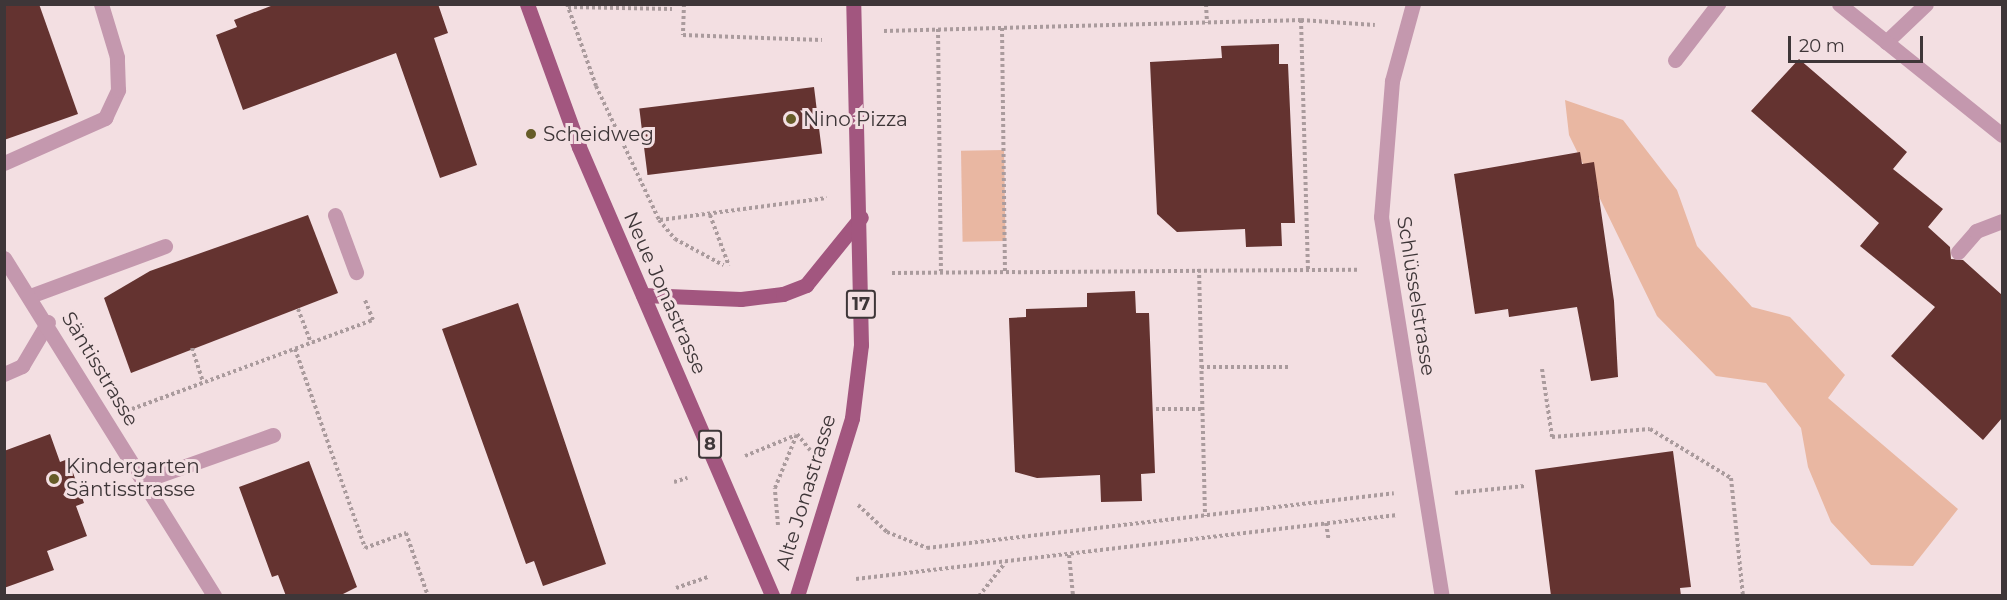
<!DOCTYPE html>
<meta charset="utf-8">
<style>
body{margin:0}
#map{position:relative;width:2007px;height:600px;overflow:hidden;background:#f3dfe2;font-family:Montserrat,sans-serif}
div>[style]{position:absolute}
.green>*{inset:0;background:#e9b7a2;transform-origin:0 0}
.building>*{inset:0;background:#643330;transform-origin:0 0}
.path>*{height:4px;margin-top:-2px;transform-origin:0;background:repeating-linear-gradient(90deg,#aa9b9d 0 3px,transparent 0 6px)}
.lane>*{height:15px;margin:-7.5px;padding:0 7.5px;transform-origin:7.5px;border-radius:7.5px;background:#c498ae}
.street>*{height:15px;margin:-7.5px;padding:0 7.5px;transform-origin:7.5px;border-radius:7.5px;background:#c498ae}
.primary>*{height:15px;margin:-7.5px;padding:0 7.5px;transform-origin:7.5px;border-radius:7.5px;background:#a2567f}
.dots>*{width:16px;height:16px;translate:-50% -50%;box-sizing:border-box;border:3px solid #f3dfe2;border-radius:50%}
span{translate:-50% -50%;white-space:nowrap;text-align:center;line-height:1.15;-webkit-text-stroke:6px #f3dfe2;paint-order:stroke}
.shield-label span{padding:2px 4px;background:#f3dfe2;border:2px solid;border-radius:4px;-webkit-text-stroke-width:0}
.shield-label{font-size:18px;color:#3e3638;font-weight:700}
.poi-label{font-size:20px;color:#3e3638}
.left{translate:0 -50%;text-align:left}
.street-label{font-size:20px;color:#3e3638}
.frame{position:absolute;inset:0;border:6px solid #3e3638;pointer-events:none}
.scale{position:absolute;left:1788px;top:36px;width:135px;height:27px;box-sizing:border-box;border:3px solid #3e3638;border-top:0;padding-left:8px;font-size:18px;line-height:21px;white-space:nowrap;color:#3e3638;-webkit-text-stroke:4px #f3dfe2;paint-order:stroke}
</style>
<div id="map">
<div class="green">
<i style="clip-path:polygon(1565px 100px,1623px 120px,1677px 190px,1697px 246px,1752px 307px,1790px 317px,1845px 375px,1828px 398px,1958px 509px,1913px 566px,1871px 565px,1831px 522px,1808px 467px,1801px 428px,1766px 383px,1716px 376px,1657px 316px,1569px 135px)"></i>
<i style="left:1004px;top:150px;width:91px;height:43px;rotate:89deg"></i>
</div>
<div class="building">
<i style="clip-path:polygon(4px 4px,39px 4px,78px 114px,4px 140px)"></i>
<i style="clip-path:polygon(276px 4px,438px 4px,448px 33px,434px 38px,477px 165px,440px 178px,396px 53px,243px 110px,216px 35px,237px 27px,234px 20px)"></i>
<i style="clip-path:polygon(1279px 44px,1279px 64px,1288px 64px,1295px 223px,1281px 223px,1282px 246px,1246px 247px,1245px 229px,1177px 232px,1157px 214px,1150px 62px,1222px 58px,1221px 46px)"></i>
<i style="clip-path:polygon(1799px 59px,1907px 152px,1893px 169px,1943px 209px,1928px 227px,1950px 247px,1951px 259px,1963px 260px,2002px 295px,2002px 418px,1983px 440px,1891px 356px,1935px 307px,1860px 246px,1879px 223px,1751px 111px)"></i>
<i style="left:814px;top:87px;width:67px;height:176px;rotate:83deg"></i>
<i style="clip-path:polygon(1580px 152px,1582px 164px,1594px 162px,1614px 301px,1618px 377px,1591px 381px,1577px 307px,1509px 317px,1508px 309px,1475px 314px,1454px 174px)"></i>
<i style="clip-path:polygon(308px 215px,338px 293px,131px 373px,104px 298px,150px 271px)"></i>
<i style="clip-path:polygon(1135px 291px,1136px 313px,1149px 313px,1155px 473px,1141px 474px,1142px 501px,1101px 502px,1100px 475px,1037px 478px,1015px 472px,1009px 318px,1026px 317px,1026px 309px,1087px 307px,1087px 293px)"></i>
<i style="clip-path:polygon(518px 303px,606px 564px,543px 586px,534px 561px,526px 564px,442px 329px)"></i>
<i style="clip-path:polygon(50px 434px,60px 462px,68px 459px,84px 503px,76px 506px,87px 536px,47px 551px,54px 570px,4px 588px,4px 451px)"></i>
<i style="clip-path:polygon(1673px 451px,1691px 587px,1680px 588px,1681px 596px,1551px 596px,1535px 470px)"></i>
<i style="clip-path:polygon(309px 461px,357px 587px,339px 596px,286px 596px,278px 575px,272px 577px,239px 487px)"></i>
</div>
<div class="path">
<i style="left:567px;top:4px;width:87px;rotate:70.5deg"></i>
<i style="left:596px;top:86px;width:148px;rotate:64.8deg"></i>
<i style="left:659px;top:220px;width:25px;rotate:50deg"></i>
<i style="left:675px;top:239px;width:55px;rotate:28.4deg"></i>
<i style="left:684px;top:4px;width:31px;rotate:92deg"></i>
<i style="left:683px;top:35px;width:139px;rotate:2.1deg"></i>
<i style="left:1206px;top:4px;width:19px;rotate:87deg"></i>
<i style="left:568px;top:7px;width:104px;rotate:1.1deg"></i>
<i style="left:1301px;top:20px;width:252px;rotate:88.4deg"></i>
<i style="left:1002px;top:28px;width:243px;rotate:89.3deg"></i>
<i style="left:938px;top:29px;width:242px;rotate:89.3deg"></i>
<i style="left:884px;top:31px;width:417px;rotate:-1.5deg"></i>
<i style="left:1301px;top:20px;width:74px;rotate:3.9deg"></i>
<i style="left:710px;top:215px;width:54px;rotate:69.6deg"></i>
<i style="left:660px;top:220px;width:168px;rotate:-7.5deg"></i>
<i style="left:1199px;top:269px;width:247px;rotate:88.6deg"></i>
<i style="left:892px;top:273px;width:467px;rotate:-0.4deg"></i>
<i style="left:298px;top:309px;width:36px;rotate:69deg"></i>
<i style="left:192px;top:348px;width:35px;rotate:72deg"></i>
<i style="left:295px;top:349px;width:211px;rotate:70.6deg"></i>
<i style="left:365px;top:548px;width:44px;rotate:-20.1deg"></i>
<i style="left:406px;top:533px;width:67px;rotate:70.8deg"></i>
<i style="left:1201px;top:367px;width:88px"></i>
<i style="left:1542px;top:369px;width:69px;rotate:81.6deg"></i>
<i style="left:1552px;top:437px;width:98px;rotate:-4.7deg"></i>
<i style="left:1650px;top:429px;width:95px;rotate:31.2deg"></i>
<i style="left:1731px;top:478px;width:119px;rotate:84.2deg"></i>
<i style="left:132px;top:409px;width:257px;rotate:-20.3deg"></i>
<i style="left:373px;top:320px;width:22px;rotate:-112deg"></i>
<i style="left:1156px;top:409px;width:47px"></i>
<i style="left:797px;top:434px;width:21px;rotate:51deg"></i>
<i style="left:745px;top:456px;width:55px;rotate:-22.4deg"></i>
<i style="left:674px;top:482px;width:14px;rotate:-17deg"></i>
<i style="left:1455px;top:493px;width:70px;rotate:-5.7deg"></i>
<i style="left:858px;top:505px;width:40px;rotate:43deg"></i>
<i style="left:887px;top:532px;width:43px;rotate:21.8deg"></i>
<i style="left:927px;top:548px;width:470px;rotate:-6.7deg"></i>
<i style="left:1326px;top:523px;width:18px;rotate:81deg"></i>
<i style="left:778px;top:525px;width:37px;rotate:-95deg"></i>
<i style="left:775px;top:488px;width:58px;rotate:-67.8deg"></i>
<i style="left:1069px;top:555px;width:41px;rotate:84.4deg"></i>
<i style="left:856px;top:579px;width:545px;rotate:-6.75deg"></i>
<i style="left:676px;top:588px;width:34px;rotate:-19deg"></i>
<i style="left:979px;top:596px;width:42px;rotate:-51.8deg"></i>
</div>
<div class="lane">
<i style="left:1886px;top:42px;width:55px;rotate:-43.5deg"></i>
<i style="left:1675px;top:60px;width:71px;rotate:-52.5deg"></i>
<i style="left:4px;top:163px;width:111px;rotate:-24deg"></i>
<i style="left:105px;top:118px;width:31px;rotate:-65deg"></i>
<i style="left:118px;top:90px;width:33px;rotate:-92deg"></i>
<i style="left:117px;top:57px;width:55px;rotate:-106.8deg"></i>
<i style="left:335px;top:215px;width:61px;rotate:69.8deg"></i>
<i style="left:1958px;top:252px;width:28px;rotate:-49deg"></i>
<i style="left:1976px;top:231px;width:28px;rotate:-21deg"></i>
<i style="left:30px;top:296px;width:144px;rotate:-20.3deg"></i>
<i style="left:4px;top:374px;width:20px;rotate:-24deg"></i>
<i style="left:22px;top:366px;width:51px;rotate:-59.4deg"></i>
<i style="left:143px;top:481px;width:138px;rotate:-19.5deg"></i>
</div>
<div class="street">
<i style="left:1413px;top:4px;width:80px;rotate:105.3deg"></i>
<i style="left:1392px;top:81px;width:136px;rotate:94.6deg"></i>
<i style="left:1381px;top:217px;width:384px;rotate:80.9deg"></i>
<i style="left:1839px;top:4px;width:209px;rotate:38.8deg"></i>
<i style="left:4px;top:258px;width:398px;rotate:58.1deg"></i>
</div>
<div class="primary">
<i style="left:527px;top:4px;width:152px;rotate:70deg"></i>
<i style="left:579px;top:147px;width:489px;rotate:66.7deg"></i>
<i style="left:643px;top:295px;width:98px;rotate:2.3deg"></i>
<i style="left:741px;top:299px;width:42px;rotate:-6.8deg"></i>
<i style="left:783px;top:294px;width:25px;rotate:-21deg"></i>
<i style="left:806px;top:285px;width:87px;rotate:-51deg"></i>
<i style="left:797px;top:596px;width:186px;rotate:-72.8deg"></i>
<i style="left:852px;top:418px;width:74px;rotate:-83deg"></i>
<i style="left:861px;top:345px;width:341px;rotate:-91.3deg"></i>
</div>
<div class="dots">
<i style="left:791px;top:119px;background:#665c28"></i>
<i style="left:531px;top:134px;background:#665c28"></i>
<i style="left:54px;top:479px;background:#665c28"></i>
</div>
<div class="shield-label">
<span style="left:861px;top:304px">17</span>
<span style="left:710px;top:444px">8</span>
</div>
<div class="poi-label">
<span class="left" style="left:803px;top:119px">Nino Pizza</span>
<span class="left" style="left:543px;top:134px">Scheidweg</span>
<span class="left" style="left:66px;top:478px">Kindergarten<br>Säntisstrasse</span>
</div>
<div class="street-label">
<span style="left:665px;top:293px;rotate:66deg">Neue Jonastrasse</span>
<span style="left:1416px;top:296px;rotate:81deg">Schlüsselstrasse</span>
<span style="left:100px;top:369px;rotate:59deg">Säntisstrasse</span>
<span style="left:806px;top:492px;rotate:-73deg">Alte Jonastrasse</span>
</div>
<div class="frame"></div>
<div class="scale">20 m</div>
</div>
